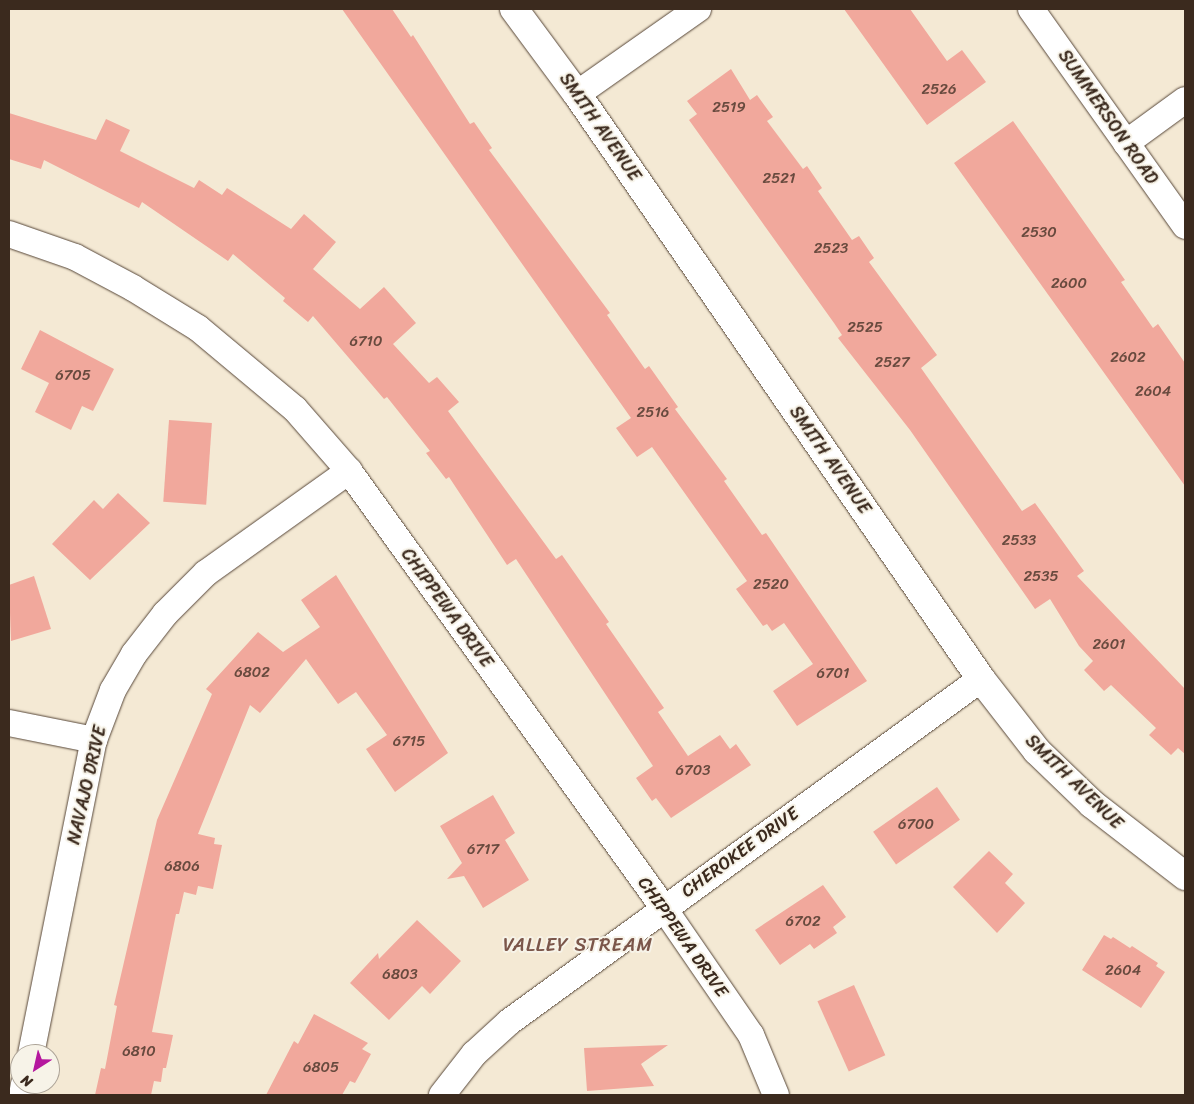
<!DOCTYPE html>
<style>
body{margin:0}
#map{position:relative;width:1194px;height:1104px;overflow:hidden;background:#f4e9d4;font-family:Sriracha,sans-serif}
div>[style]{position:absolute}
.building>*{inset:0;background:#f1a89c;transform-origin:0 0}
.roads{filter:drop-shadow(0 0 1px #574739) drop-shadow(0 0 1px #574739)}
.street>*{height:26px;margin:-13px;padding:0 13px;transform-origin:13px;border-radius:13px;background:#fff}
.secondary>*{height:28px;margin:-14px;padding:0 14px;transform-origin:14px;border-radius:14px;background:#fff}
span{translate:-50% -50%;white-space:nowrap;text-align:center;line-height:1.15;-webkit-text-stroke:4px #f7f3e8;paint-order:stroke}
.number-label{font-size:15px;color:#684a3e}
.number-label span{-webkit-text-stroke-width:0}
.street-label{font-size:18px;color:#3b2a1e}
.neighbourhood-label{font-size:19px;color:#7b564a;letter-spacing:1px}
.frame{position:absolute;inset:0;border:10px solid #3b2a1e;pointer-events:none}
.north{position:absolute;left:10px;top:1044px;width:50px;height:50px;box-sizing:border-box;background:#f7f3e8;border:1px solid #aca397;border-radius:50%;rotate:215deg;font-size:14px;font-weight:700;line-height:20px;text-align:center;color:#3b2a1e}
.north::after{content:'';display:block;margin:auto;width:18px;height:22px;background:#b5179e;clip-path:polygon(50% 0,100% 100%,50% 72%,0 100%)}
</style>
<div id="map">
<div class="building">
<i style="clip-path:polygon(342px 9px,392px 9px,411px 37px,413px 35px,470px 124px,474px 122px,492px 148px,489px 150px,610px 313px,607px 315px,645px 369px,649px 366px,678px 407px,675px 409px,727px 479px,724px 481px,762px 535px,766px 533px,867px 681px,797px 726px,773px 691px,813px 664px,784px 623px,772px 631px,767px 624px,763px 626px,736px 589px,747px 581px,652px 447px,637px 457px,616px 428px,631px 418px)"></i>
<i style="clip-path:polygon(844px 9px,910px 9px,947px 61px,962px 50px,986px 82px,927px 125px)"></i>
<i style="clip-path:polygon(731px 69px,750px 100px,757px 95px,773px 117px,767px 121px,803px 169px,807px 166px,822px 188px,818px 191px,852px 240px,859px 236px,874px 258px,869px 262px,937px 355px,921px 368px,1022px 511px,1035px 503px,1084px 571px,1077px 576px,1185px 689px,1185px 754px,1178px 748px,1171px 755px,1149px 735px,1156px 728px,1111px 685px,1104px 691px,1084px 670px,1093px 661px,1079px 646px,1050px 599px,1035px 609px,910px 430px,838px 338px,842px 335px,834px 323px,689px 120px,697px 114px,687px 101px)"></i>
<i style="clip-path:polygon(9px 113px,96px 140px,106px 119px,130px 130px,120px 151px,194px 188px,199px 180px,222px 195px,227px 188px,291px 229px,304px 214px,336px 242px,313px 269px,360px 309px,384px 287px,416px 323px,393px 344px,429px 383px,437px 377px,459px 402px,448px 411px,556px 559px,562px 555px,609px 622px,606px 624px,664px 708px,658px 712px,688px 756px,720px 735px,730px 749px,736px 744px,751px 765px,671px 818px,656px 798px,652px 801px,636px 778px,653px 766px,516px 559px,507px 565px,449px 477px,446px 479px,426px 453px,430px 451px,387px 397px,384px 399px,313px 316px,308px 322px,283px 301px,285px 298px,233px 254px,228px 261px,142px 202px,139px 208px,44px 160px,41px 169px,9px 159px)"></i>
<i style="clip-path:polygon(1013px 121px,1125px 280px,1121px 282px,1153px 328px,1158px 324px,1185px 363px,1185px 486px,954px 163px)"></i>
<i style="clip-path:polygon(40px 330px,114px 369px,93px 411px,82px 406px,71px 430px,35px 412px,49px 383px,21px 369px)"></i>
<i style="left:169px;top:420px;width:43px;height:82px;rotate:4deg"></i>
<i style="clip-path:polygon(118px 493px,150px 523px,90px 580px,52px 544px,94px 500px,103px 509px)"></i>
<i style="clip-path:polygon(336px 575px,448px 753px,395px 792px,366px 749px,387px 735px,356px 692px,338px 704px,306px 659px,260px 713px,250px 705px,198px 834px,215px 838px,214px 844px,222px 845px,213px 889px,198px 886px,196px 895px,184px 892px,179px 914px,176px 914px,152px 1032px,173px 1035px,166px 1068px,163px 1068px,161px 1082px,154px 1081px,151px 1095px,95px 1095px,101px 1068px,105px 1069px,117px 1006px,114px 1005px,157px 820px,212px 694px,206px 689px,258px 632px,283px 652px,320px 627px,301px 600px)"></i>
<i style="clip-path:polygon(34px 576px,51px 629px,11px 641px,9px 585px)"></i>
<i style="left:937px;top:787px;width:40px;height:78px;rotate:55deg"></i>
<i style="clip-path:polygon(493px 795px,515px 833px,505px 840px,529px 880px,483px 908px,464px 876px,447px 879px,462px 863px,440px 826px)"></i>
<i style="clip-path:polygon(989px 851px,1013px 874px,1005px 883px,1025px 903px,997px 933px,953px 887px)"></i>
<i style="clip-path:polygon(823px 885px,846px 917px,833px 927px,837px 933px,814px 949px,810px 944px,780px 965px,755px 930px)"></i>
<i style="clip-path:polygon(417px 920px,461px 961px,430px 994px,422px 986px,389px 1020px,350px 983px,378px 953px,379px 959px)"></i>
<i style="clip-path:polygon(1104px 935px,1111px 939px,1113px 937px,1130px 948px,1132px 946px,1158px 963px,1156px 966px,1165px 972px,1141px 1008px,1082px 970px)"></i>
<i style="left:854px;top:985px;width:77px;height:40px;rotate:66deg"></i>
<i style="clip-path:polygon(314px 1014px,368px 1043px,362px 1049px,371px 1054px,355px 1083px,350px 1081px,342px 1095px,266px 1095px,294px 1041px,298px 1044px)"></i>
<i style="clip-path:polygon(668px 1045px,641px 1064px,654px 1086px,587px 1091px,584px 1048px)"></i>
</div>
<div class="roads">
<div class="street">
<i style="left:1031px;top:9px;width:266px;rotate:54.6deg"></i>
<i style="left:577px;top:94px;width:148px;rotate:-35.1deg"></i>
<i style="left:1126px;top:143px;width:73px;rotate:-36.1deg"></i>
<i style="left:9px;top:234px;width:70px;rotate:19.2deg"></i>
<i style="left:75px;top:257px;width:66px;rotate:28.1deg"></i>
<i style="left:133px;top:288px;width:76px;rotate:31.6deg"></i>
<i style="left:198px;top:328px;width:126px;rotate:39.9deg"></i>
<i style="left:295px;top:409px;width:82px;rotate:48.9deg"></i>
<i style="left:349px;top:471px;width:537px;rotate:54.24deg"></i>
<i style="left:663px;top:907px;width:155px;rotate:55.5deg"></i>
<i style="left:751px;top:1035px;width:65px;rotate:67.4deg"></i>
<i style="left:9px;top:723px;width:87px;rotate:11.3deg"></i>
<i style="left:31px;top:1054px;width:320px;rotate:-78.7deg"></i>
<i style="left:94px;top:740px;width:53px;rotate:-69.2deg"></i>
<i style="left:113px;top:690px;width:42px;rotate:-59.7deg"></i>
<i style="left:134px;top:654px;width:51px;rotate:-52.2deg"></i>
<i style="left:165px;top:614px;width:58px;rotate:-45deg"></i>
<i style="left:206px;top:573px;width:176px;rotate:-35.5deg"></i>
<i style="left:22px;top:1095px;width:11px;rotate:-80deg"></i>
<i style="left:442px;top:1095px;width:52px;rotate:-52deg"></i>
<i style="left:474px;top:1054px;width:47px;rotate:-42.4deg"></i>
<i style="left:509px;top:1022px;width:583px;rotate:-36.01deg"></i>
</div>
<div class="secondary">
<i style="left:514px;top:9px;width:106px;rotate:53.5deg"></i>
<i style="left:577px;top:94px;width:711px;rotate:55.37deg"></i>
<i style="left:981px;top:679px;width:91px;rotate:52.1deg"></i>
<i style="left:1037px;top:751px;width:76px;rotate:43.9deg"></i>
<i style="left:1092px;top:804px;width:118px;rotate:37.7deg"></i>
</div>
</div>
<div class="number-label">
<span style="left:939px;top:90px">2526</span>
<span style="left:729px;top:108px">2519</span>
<span style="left:779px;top:179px">2521</span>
<span style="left:1039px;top:233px">2530</span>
<span style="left:831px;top:249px">2523</span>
<span style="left:1069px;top:284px">2600</span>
<span style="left:865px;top:328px">2525</span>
<span style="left:366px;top:342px">6710</span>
<span style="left:1128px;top:358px">2602</span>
<span style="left:892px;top:363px">2527</span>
<span style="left:73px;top:376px">6705</span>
<span style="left:1153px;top:392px">2604</span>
<span style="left:653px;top:413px">2516</span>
<span style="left:1019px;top:541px">2533</span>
<span style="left:1041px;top:577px">2535</span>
<span style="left:771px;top:585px">2520</span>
<span style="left:1109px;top:645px">2601</span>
<span style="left:252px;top:673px">6802</span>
<span style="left:833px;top:674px">6701</span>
<span style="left:409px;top:742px">6715</span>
<span style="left:693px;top:771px">6703</span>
<span style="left:916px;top:825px">6700</span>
<span style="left:483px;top:850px">6717</span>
<span style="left:182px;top:867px">6806</span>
<span style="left:803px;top:922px">6702</span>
<span style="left:1123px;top:971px">2604</span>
<span style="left:400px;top:975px">6803</span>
<span style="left:139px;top:1052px">6810</span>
<span style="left:321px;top:1068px">6805</span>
</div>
<div class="street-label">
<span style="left:1108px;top:117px;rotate:55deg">SUMMERSON ROAD</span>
<span style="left:600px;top:127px;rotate:55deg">SMITH AVENUE</span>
<span style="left:830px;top:460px;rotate:55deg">SMITH AVENUE</span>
<span style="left:447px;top:608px;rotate:54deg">CHIPPEWA DRIVE</span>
<span style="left:1074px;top:782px;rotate:44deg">SMITH AVENUE</span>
<span style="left:87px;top:785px;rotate:-77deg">NAVAJO DRIVE</span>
<span style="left:740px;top:852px;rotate:-36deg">CHEROKEE DRIVE</span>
<span style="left:683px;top:937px;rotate:55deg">CHIPPEWA DRIVE</span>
</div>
<div class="neighbourhood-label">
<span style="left:578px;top:945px">VALLEY STREAM</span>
</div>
<div class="frame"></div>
<div class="north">N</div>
</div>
